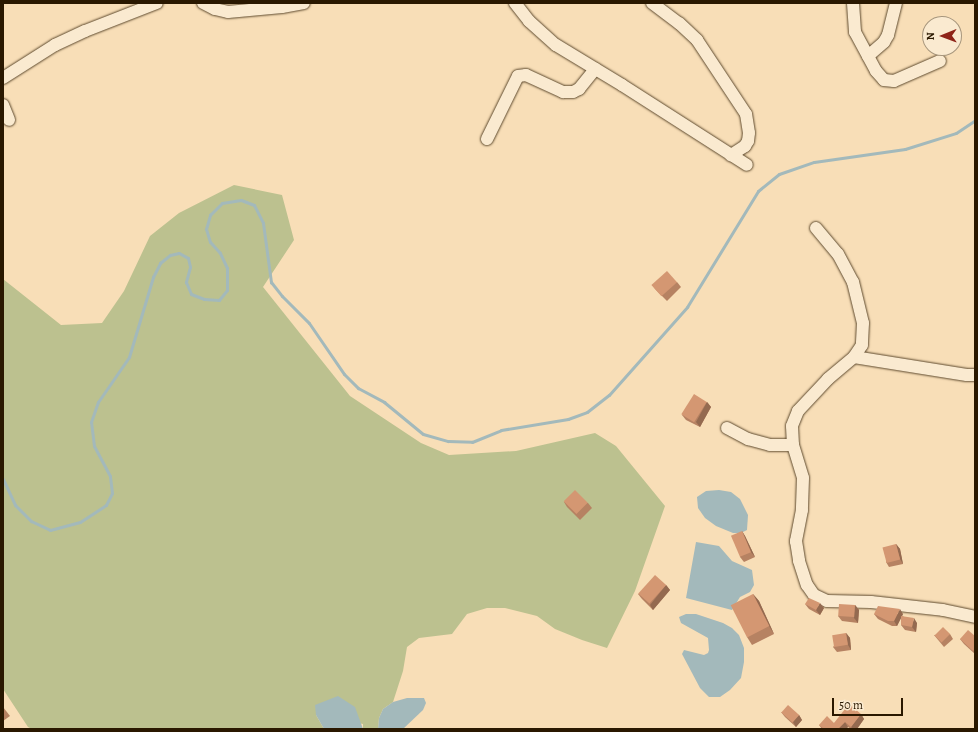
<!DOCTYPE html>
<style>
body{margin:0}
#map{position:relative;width:978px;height:732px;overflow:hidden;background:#f8deb7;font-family:Alegreya,serif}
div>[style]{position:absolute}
.green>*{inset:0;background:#bcc18f}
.water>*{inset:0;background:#a3b9bb}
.stream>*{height:3px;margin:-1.5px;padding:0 1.5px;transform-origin:1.5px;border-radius:1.5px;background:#a3b9bb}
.roads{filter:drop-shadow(0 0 1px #5e4a2e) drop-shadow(0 0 1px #5e4a2e)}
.minor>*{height:12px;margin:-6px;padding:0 6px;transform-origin:6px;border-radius:6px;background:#faead0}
.wall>*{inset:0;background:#b68262}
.shaded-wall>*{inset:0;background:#946a50}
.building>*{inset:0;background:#d49772;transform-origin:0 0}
span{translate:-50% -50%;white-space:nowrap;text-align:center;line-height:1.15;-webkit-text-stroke:3.5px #faead0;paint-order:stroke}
.frame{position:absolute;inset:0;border:4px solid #2a1800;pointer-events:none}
.north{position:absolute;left:922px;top:16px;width:40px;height:40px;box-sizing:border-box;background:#faead0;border:1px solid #a7967d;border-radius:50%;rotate:269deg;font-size:11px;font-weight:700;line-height:16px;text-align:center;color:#2a1800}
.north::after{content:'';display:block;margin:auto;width:14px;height:18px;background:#8f2418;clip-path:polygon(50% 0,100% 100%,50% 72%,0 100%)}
.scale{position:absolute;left:832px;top:698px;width:71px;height:18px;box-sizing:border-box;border:2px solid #2a1800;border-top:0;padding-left:5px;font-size:12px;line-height:14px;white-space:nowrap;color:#2a1800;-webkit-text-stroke:3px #faead0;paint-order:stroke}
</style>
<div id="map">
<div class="green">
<i style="clip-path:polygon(234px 185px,282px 195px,294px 240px,263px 287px,350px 396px,421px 443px,449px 455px,516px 451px,595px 433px,616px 446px,665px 506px,635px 591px,607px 648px,582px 640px,555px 629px,537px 616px,505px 608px,487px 608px,467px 614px,452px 634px,419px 638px,407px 647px,403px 671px,393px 702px,383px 709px,379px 718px,378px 729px,363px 729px,363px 724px,316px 715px,324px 729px,32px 729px,28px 727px,3px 689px,3px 279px,61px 325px,102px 323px,124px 291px,150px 236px,179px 213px)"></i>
</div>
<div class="water">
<i style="clip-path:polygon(719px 490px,731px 492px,740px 499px,748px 515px,747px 530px,741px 533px,733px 533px,716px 526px,705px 518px,698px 508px,697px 497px,706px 491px)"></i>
<i style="clip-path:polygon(696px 542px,719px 546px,732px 561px,752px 570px,754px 585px,750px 592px,740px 597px,732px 610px,686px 598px)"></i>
<i style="clip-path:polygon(686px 614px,696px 614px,723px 623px,732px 628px,739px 635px,744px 648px,744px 662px,741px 678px,730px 690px,720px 697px,709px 697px,700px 688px,682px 654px,684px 650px,704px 655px,708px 653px,709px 650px,708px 638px,681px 623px,679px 617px)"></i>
<i style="clip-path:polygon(338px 696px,355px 707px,363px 729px,324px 729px,316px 715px,315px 705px)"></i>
<i style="clip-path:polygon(407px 698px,424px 698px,426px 703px,423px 710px,403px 729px,378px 729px,379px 718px,383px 709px,393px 702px)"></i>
</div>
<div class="stream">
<i style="left:3px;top:479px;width:29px;rotate:65deg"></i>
<i style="left:15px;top:505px;width:23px;rotate:45deg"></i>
<i style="left:31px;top:521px;width:21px;rotate:25deg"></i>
<i style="left:50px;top:530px;width:31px;rotate:-15deg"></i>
<i style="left:80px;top:522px;width:31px;rotate:-33deg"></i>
<i style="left:106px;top:505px;width:13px;rotate:-63deg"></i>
<i style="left:112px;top:493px;width:17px;rotate:-97deg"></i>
<i style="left:110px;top:476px;width:34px;rotate:-118deg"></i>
<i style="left:94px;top:446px;width:24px;rotate:-97deg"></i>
<i style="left:91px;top:422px;width:21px;rotate:-71deg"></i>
<i style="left:98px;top:402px;width:55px;rotate:-55.4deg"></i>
<i style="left:129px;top:357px;width:84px;rotate:-73.3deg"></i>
<i style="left:153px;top:277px;width:16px;rotate:-63deg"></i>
<i style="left:160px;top:263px;width:13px;rotate:-39deg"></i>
<i style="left:170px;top:255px;width:9px;rotate:-13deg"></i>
<i style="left:179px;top:253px;width:10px;rotate:29deg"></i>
<i style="left:188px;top:258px;width:9px;rotate:77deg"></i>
<i style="left:190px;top:267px;width:16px;rotate:105deg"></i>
<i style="left:186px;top:282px;width:13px;rotate:67deg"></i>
<i style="left:191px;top:294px;width:14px;rotate:21deg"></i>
<i style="left:204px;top:299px;width:15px;rotate:4deg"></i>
<i style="left:219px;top:300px;width:13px;rotate:-51deg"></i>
<i style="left:227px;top:290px;width:22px;rotate:-90deg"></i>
<i style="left:227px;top:268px;width:17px;rotate:-115deg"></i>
<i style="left:220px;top:253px;width:15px;rotate:-132deg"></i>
<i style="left:210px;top:242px;width:14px;rotate:-107deg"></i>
<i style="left:206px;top:229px;width:15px;rotate:-74deg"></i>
<i style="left:210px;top:215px;width:17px;rotate:-45deg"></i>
<i style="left:222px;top:203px;width:19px;rotate:-9deg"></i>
<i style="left:241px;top:200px;width:14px;rotate:21deg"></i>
<i style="left:254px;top:205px;width:20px;rotate:63deg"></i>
<i style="left:263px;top:223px;width:60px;rotate:82.3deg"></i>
<i style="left:271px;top:282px;width:18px;rotate:52deg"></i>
<i style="left:282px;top:296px;width:38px;rotate:45deg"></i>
<i style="left:309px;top:323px;width:62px;rotate:55.5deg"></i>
<i style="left:344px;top:374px;width:20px;rotate:45deg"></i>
<i style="left:358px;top:388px;width:30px;rotate:28deg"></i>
<i style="left:384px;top:402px;width:50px;rotate:39.4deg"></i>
<i style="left:423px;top:434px;width:26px;rotate:16deg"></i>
<i style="left:448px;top:441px;width:24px;rotate:2deg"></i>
<i style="left:472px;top:442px;width:31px;rotate:-22deg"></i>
<i style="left:501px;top:430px;width:68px;rotate:-9.3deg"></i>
<i style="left:568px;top:419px;width:20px;rotate:-20deg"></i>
<i style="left:587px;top:412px;width:28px;rotate:-38deg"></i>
<i style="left:609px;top:395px;width:118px;rotate:-48.4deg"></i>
<i style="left:687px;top:307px;width:136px;rotate:-58.5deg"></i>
<i style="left:758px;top:191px;width:27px;rotate:-39deg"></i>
<i style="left:779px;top:174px;width:37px;rotate:-19deg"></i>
<i style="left:814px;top:162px;width:92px;rotate:-8.1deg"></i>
<i style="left:905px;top:149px;width:53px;rotate:-17.4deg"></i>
<i style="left:956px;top:133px;width:23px;rotate:-34deg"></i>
</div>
<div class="roads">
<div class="minor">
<i style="left:203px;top:3px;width:13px;rotate:27deg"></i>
<i style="left:215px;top:9px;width:13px;rotate:13deg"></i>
<i style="left:228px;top:12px;width:54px;rotate:-5.3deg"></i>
<i style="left:282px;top:7px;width:22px;rotate:-10deg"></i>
<i style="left:515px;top:3px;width:23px;rotate:52deg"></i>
<i style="left:529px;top:21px;width:36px;rotate:42deg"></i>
<i style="left:556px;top:45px;width:77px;rotate:31.2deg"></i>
<i style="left:622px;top:85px;width:148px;rotate:32.6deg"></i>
<i style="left:652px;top:3px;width:34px;rotate:37deg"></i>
<i style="left:679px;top:23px;width:25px;rotate:43deg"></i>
<i style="left:697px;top:40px;width:89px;rotate:56.5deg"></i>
<i style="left:746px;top:114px;width:19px;rotate:81deg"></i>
<i style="left:749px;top:133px;width:8px;rotate:97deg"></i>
<i style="left:748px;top:141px;width:6px;rotate:121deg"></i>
<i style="left:745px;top:146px;width:17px;rotate:147deg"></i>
<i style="left:853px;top:3px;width:29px;rotate:86deg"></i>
<i style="left:855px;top:32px;width:44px;rotate:61.7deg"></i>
<i style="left:876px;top:71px;width:12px;rotate:48deg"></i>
<i style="left:884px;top:80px;width:10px;rotate:6deg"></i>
<i style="left:894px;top:81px;width:50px;rotate:-23.5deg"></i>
<i style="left:868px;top:56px;width:21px;rotate:-41deg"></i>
<i style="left:884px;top:42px;width:8px;rotate:-60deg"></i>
<i style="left:888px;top:35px;width:33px;rotate:-76deg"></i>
<i style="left:3px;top:78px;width:62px;rotate:-32.4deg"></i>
<i style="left:55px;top:45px;width:33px;rotate:-25deg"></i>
<i style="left:85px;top:31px;width:77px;rotate:-21.3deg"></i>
<i style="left:3px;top:105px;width:16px;rotate:68deg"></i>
<i style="left:487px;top:139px;width:70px;rotate:-63.8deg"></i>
<i style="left:518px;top:76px;width:8px;rotate:-7deg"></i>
<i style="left:526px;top:75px;width:41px;rotate:24.7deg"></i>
<i style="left:563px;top:92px;width:10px"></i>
<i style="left:573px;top:92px;width:7px;rotate:-27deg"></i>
<i style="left:579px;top:89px;width:26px;rotate:-51deg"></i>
<i style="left:816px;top:228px;width:34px;rotate:50deg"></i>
<i style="left:838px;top:254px;width:32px;rotate:62deg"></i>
<i style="left:853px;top:282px;width:42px;rotate:76.3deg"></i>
<i style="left:863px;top:323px;width:22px;rotate:93deg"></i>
<i style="left:862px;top:345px;width:14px;rotate:124deg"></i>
<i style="left:854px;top:357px;width:34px;rotate:140deg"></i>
<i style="left:828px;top:379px;width:44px;rotate:133.2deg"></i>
<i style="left:798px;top:411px;width:16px;rotate:112deg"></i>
<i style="left:792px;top:426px;width:19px;rotate:87deg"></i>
<i style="left:793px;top:445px;width:34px;rotate:73deg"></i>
<i style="left:803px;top:478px;width:32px;rotate:92deg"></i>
<i style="left:802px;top:510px;width:32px;rotate:101deg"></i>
<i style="left:796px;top:541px;width:20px;rotate:81deg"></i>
<i style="left:799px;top:561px;width:25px;rotate:72deg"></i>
<i style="left:807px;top:585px;width:12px;rotate:55deg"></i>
<i style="left:814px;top:595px;width:14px;rotate:25deg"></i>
<i style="left:827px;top:601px;width:44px;rotate:1.3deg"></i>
<i style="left:871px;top:602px;width:72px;rotate:6.3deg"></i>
<i style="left:943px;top:610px;width:33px;rotate:12deg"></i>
<i style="left:854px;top:357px;width:114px;rotate:9.1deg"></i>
<i style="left:967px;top:375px;width:8px"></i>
<i style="left:727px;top:428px;width:24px;rotate:28deg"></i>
<i style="left:748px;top:439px;width:23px;rotate:15deg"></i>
<i style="left:770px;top:445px;width:23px"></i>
</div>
</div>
<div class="wall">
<i style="clip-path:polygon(677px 282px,681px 287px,667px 301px,656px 290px,652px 285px)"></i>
<i style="clip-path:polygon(707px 402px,711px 407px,700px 427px,686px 420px,682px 415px)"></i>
<i style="clip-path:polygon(564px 502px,588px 503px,592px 508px,580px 520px,567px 507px)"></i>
<i style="clip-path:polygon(742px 531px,745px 536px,755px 557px,744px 562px,740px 557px)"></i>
<i style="clip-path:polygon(896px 544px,900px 549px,903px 564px,889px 567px,886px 562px)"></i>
<i style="clip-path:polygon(666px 585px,670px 590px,653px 610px,642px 599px,638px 594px)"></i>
<i style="clip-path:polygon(753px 594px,759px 601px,774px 634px,752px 645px,747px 637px)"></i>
<i style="clip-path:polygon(805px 604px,824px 608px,820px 615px,809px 609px)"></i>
<i style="clip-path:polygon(855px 605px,859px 610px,858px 623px,842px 621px,838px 616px)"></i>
<i style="clip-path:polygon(874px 614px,903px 614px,902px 616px,917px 623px,916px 632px,905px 630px,901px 625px,901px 618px,897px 626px,892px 626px,878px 619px)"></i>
<i style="clip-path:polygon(846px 633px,850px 638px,851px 650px,837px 652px,833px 647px)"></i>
<i style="clip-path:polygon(950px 634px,953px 639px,944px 647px,934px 635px)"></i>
<i style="clip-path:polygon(975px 636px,975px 654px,964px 644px,960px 639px)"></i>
<i style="clip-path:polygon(3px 707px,10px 716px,3px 721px)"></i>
<i style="clip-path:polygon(781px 712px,799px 715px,802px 720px,796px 727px,785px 717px)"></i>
<i style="clip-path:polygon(861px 714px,864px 719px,857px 729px,851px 729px,848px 727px,846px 729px,822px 729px,819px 725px,834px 723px)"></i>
</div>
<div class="shaded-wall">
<i style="clip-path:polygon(707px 402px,711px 407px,700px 427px,696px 422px)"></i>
<i style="clip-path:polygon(742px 531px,745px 536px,755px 557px,751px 552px)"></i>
<i style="clip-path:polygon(896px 544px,900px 549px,903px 564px,900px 559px)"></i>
<i style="clip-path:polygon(666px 585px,670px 590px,653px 610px,650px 605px)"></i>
<i style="clip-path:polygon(753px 594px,759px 601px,774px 634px,769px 626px)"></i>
<i style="clip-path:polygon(820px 603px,824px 608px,820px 615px,816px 610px)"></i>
<i style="clip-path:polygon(855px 605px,859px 610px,858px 623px,854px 618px)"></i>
<i style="clip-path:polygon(900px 609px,903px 614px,897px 626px,894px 621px)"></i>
<i style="clip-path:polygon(914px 618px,917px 623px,916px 632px,912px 627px)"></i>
<i style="clip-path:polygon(846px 633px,850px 638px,851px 650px,848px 645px)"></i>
<i style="clip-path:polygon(861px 714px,864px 719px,857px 729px,853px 729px,851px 727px)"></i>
<i style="clip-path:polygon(799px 715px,802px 720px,796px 727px,793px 722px)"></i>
<i style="clip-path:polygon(845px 722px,848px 727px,846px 729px,838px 729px)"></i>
</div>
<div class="building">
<i style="left:667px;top:271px;width:15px;height:21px;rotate:48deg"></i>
<i style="left:694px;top:394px;width:15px;height:24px;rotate:32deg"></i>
<i style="left:575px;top:490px;width:18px;height:16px;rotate:45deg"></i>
<i style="left:742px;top:531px;width:23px;height:12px;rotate:67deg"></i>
<i style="left:896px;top:544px;width:16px;height:14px;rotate:75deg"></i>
<i style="left:655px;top:575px;width:15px;height:25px;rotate:42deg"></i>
<i style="left:753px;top:594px;width:36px;height:25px;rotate:63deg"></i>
<i style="clip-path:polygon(809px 598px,820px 603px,816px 610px,805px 604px)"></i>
<i style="left:839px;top:604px;width:16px;height:12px;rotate:4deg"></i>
<i style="clip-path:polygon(878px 606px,900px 609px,894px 621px,888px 621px,874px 614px)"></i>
<i style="clip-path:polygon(901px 616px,914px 618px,912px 627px,901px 625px)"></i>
<i style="left:943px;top:627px;width:10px;height:12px;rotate:45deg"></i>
<i style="clip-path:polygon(968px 630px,975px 636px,975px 649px,973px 651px,960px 639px)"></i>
<i style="left:846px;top:633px;width:12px;height:14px;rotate:81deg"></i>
<i style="clip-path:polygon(849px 704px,861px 714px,851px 727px,845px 722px,838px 729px,824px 729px,819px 725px,827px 716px,834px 723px)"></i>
<i style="left:788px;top:705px;width:15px;height:10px;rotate:42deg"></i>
</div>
<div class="frame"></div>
<div class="north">N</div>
<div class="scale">50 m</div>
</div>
